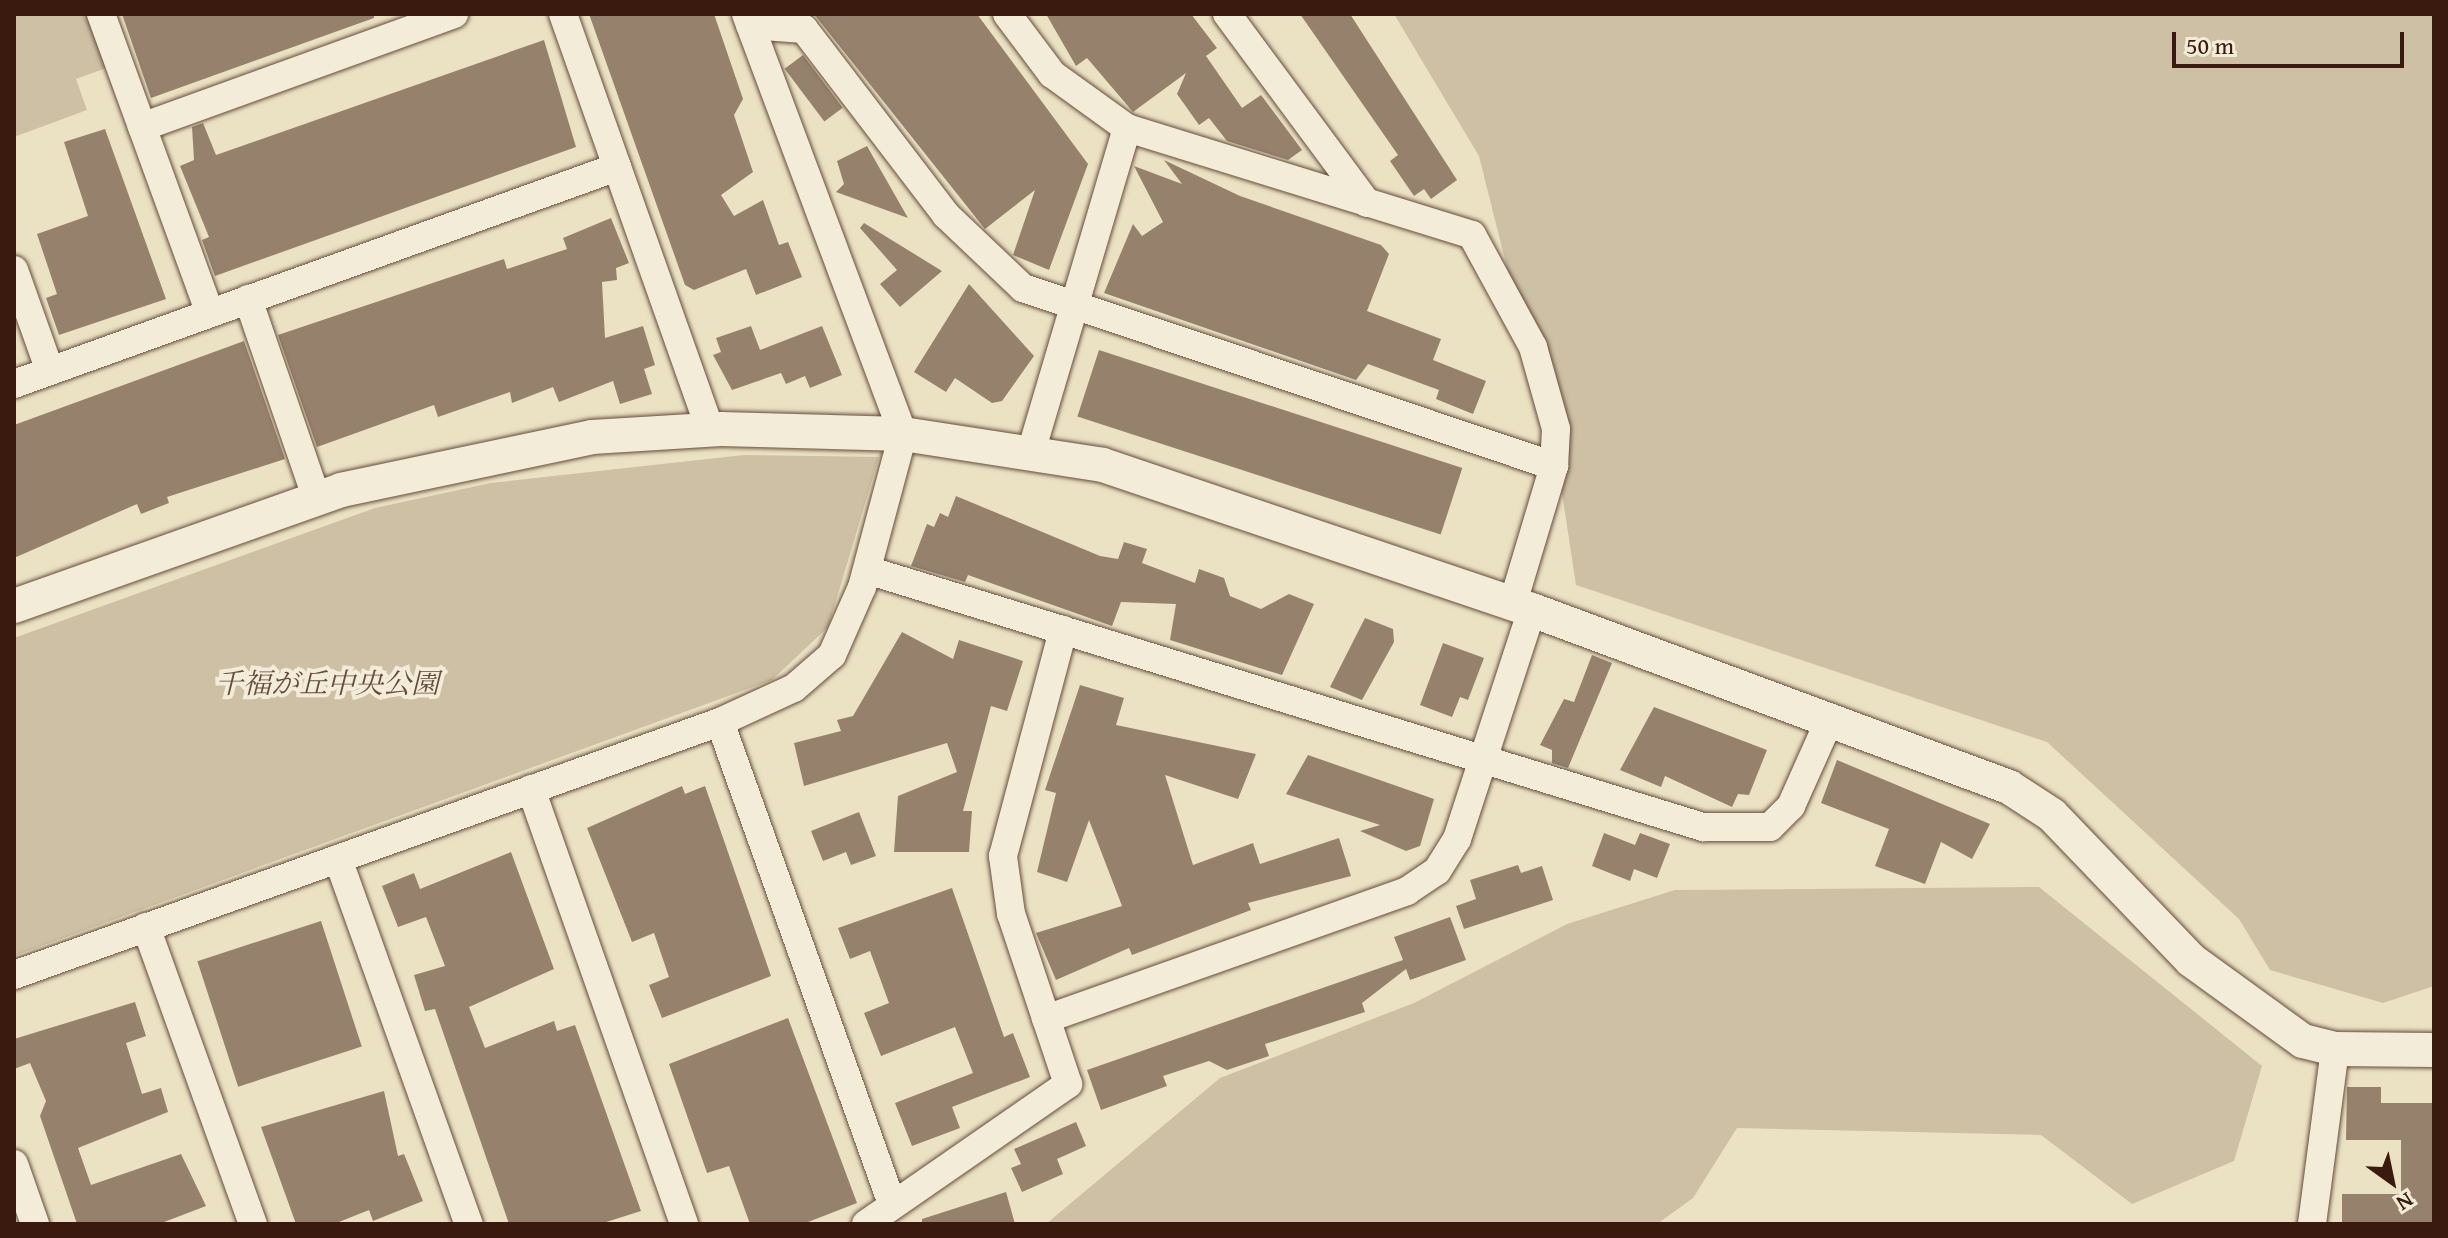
<!DOCTYPE html>
<meta charset="utf-8">
<style>
body{margin:0}
#map{position:relative;width:2448px;height:1238px;overflow:hidden;background:#ebe2c3;font-family:"Gentium Book Plus","Noto Serif JP",serif}
div>[style]{position:absolute}
.green>*{inset:0;background:#cdc0a4}
.building>*{inset:0;background:#96826c;transform-origin:0 0}
.roads{filter:drop-shadow(0 0 2px #664c3b) drop-shadow(0 0 2px #664c3b)}
.minor>*{height:28px;margin:-14px;padding:0 14px;transform-origin:14px;border-radius:14px;background:#f2ecd8}
.tertiary>*{height:34px;margin:-17px;padding:0 17px;transform-origin:17px;border-radius:17px;background:#f2ecd8}
span{translate:-50% -50%;white-space:nowrap;text-align:center;line-height:1.15;-webkit-text-stroke:8px #f2ecd8;paint-order:stroke}
.park-label{font-size:28px;color:#664c3b;font-style:italic}
.frame{position:absolute;inset:0;border:16px solid #3a1a0e;pointer-events:none}
.north{position:absolute;left:2352px;top:1142px;width:80px;height:80px;-webkit-text-stroke:6px #f2ecd8;paint-order:stroke;rotate:147deg;font-size:22px;font-weight:700;line-height:32px;text-align:center;color:#3a1a0e}
.north::after{content:'';display:block;margin:auto;width:28px;height:36px;background:#3a1a0e;clip-path:polygon(50% 0,100% 100%,50% 72%,0 100%)}
.scale{position:absolute;left:2172px;top:32px;width:232px;height:36px;box-sizing:border-box;border:4px solid #3a1a0e;border-top:0;padding-left:10px;font-size:24px;line-height:28px;white-space:nowrap;color:#3a1a0e;-webkit-text-stroke:6px #f2ecd8;paint-order:stroke}
</style>
<div id="map">
<div class="green">
<i style="clip-path:polygon(14px 14px,90px 14px,109px 67px,76px 79px,87px 110px,14px 137px)"></i>
<i style="clip-path:polygon(1394px 14px,2434px 14px,2434px 986px,2383px 1003px,2270px 970px,2239px 919px,2047px 742px,1576px 585px,1560px 480px,1479px 156px)"></i>
<i style="clip-path:polygon(744px 455px,879px 457px,828px 627px,772px 680px,14px 956px,14px 638px,375px 508px,491px 483px)"></i>
<i style="clip-path:polygon(2039px 887px,2262px 1066px,2234px 1161px,2132px 1204px,2041px 1135px,1737px 1128px,1693px 1198px,1657px 1224px,1046px 1224px,1220px 1078px,1414px 1003px,1567px 924px,1675px 890px)"></i>
</div>
<div class="building">
<i style="clip-path:polygon(122px 14px,374px 14px,374px 18px,151px 98px)"></i>
<i style="clip-path:polygon(589px 14px,714px 14px,743px 99px,734px 115px,753px 172px,721px 195px,734px 216px,763px 200px,779px 245px,788px 242px,802px 277px,756px 295px,746px 269px,694px 290px,685px 285px)"></i>
<i style="clip-path:polygon(814px 14px,977px 14px,1088px 164px,1049px 270px,1013px 255px,1035px 190px,985px 229px)"></i>
<i style="clip-path:polygon(1046px 14px,1191px 14px,1217px 48px,1206px 56px,1242px 108px,1261px 95px,1302px 150px,1288px 160px,1227px 141px,1209px 118px,1199px 125px,1177px 94px,1186px 73px,1133px 112px,1087px 58px,1076px 66px)"></i>
<i style="clip-path:polygon(1300px 14px,1350px 14px,1457px 180px,1431px 199px,1424px 189px,1414px 196px,1390px 161px,1398px 155px)"></i>
<i style="clip-path:polygon(544px 40px,576px 147px,215px 276px,202px 240px,209px 237px,180px 166px,194px 160px,192px 127px,203px 123px,216px 155px)"></i>
<i style="left:803px;top:55px;width:66px;height:23px;rotate:53deg"></i>
<i style="clip-path:polygon(105px 129px,166px 299px,59px 335px,46px 298px,57px 294px,37px 234px,88px 216px,64px 142px)"></i>
<i style="clip-path:polygon(867px 146px,908px 218px,836px 192px,844px 184px,837px 161px)"></i>
<i style="clip-path:polygon(1164px 160px,1240px 196px,1381px 245px,1389px 254px,1367px 311px,1441px 339px,1433px 360px,1486px 381px,1473px 414px,1436px 399px,1439px 390px,1368px 364px,1356px 380px,1104px 293px,1133px 224px,1142px 236px,1163px 222px,1134px 166px,1182px 184px)"></i>
<i style="clip-path:polygon(611px 218px,629px 263px,616px 268px,617px 280px,602px 282px,605px 338px,643px 326px,655px 365px,644px 369px,652px 394px,620px 404px,613px 381px,559px 402px,553px 387px,512px 403px,510px 392px,438px 417px,434px 405px,317px 447px,278px 335px,504px 259px,507px 269px,567px 249px,563px 238px)"></i>
<i style="clip-path:polygon(864px 223px,942px 271px,900px 307px,880px 284px,897px 270px,860px 228px)"></i>
<i style="clip-path:polygon(969px 284px,1034px 356px,1002px 401px,992px 403px,955px 378px,946px 392px,914px 372px)"></i>
<i style="clip-path:polygon(751px 326px,760px 350px,822px 326px,842px 375px,810px 388px,805px 376px,786px 384px,781px 373px,732px 390px,713px 355px,721px 352px,716px 338px)"></i>
<i style="clip-path:polygon(244px 341px,285px 459px,167px 497px,169px 503px,141px 514px,137px 504px,14px 558px,14px 425px)"></i>
<i style="left:1099px;top:350px;width:382px;height:70px;rotate:18deg"></i>
<i style="clip-path:polygon(956px 496px,1100px 556px,1118px 559px,1124px 542px,1147px 549px,1142px 563px,1195px 583px,1199px 569px,1224px 578px,1230px 596px,1261px 609px,1289px 594px,1314px 604px,1282px 675px,1170px 640px,1176px 604px,1121px 602px,1112px 626px,968px 575px,965px 582px,911px 566px,927px 524px,934px 527px,940px 513px,948px 517px)"></i>
<i style="clip-path:polygon(1365px 618px,1393px 629px,1394px 642px,1362px 700px,1330px 687px)"></i>
<i style="clip-path:polygon(902px 632px,953px 659px,959px 640px,1023px 661px,1007px 711px,991px 706px,963px 811px,972px 811px,969px 852px,894px 852px,898px 796px,957px 772px,947px 743px,804px 786px,794px 743px,841px 731px,837px 720px,853px 716px)"></i>
<i style="clip-path:polygon(1443px 643px,1484px 658px,1468px 700px,1460px 697px,1452px 717px,1420px 705px)"></i>
<i style="clip-path:polygon(1592px 655px,1612px 663px,1568px 768px,1552px 763px,1552px 750px,1540px 745px,1564px 699px,1574px 702px)"></i>
<i style="clip-path:polygon(1080px 685px,1124px 698px,1116px 725px,1256px 754px,1238px 799px,1165px 775px,1193px 865px,1253px 843px,1260px 864px,1339px 838px,1351px 876px,1248px 903px,1251px 910px,1132px 955px,1129px 948px,1056px 980px,1036px 933px,1122px 906px,1089px 820px,1067px 882px,1037px 872px,1056px 793px,1045px 790px)"></i>
<i style="clip-path:polygon(1654px 707px,1767px 750px,1749px 795px,1738px 794px,1732px 807px,1665px 776px,1661px 787px,1620px 770px)"></i>
<i style="clip-path:polygon(1308px 755px,1434px 799px,1420px 846px,1406px 851px,1360px 831px,1380px 825px,1286px 794px)"></i>
<i style="clip-path:polygon(1837px 760px,1990px 824px,1972px 859px,1941px 842px,1925px 884px,1875px 866px,1889px 829px,1821px 803px)"></i>
<i style="clip-path:polygon(682px 786px,685px 794px,705px 786px,771px 976px,662px 1018px,649px 985px,669px 977px,654px 933px,632px 942px,587px 828px)"></i>
<i style="clip-path:polygon(859px 812px,876px 856px,851px 865px,846px 852px,823px 861px,811px 831px)"></i>
<i style="clip-path:polygon(1604px 833px,1635px 845px,1640px 833px,1670px 844px,1657px 878px,1634px 869px,1630px 881px,1592px 866px)"></i>
<i style="clip-path:polygon(511px 852px,554px 969px,469px 1007px,485px 1048px,554px 1021px,557px 1031px,575px 1025px,641px 1211px,600px 1224px,509px 1224px,435px 1009px,425px 1011px,414px 975px,445px 966px,426px 917px,398px 927px,382px 886px,414px 873px,420px 889px)"></i>
<i style="clip-path:polygon(1518px 865px,1521px 873px,1542px 866px,1553px 900px,1464px 929px,1456px 906px,1476px 899px,1470px 880px)"></i>
<i style="clip-path:polygon(952px 888px,1004px 1037px,1013px 1033px,1030px 1077px,952px 1107px,960px 1128px,912px 1146px,895px 1103px,973px 1073px,955px 1027px,881px 1056px,864px 1013px,889px 1003px,870px 951px,850px 959px,838px 928px)"></i>
<i style="clip-path:polygon(1450px 917px,1466px 960px,1410px 980px,1406px 969px,1362px 1003px,1365px 1012px,1265px 1044px,1269px 1056px,1227px 1070px,1209px 1061px,1163px 1076px,1167px 1086px,1101px 1110px,1087px 1070px,1403px 960px,1394px 937px)"></i>
<i style="left:321px;top:921px;width:132px;height:130px;rotate:72deg"></i>
<i style="clip-path:polygon(135px 1002px,146px 1036px,126px 1043px,142px 1094px,161px 1088px,168px 1112px,78px 1148px,91px 1185px,181px 1154px,206px 1206px,159px 1224px,77px 1224px,40px 1116px,46px 1101px,30px 1063px,14px 1069px,14px 1039px)"></i>
<i style="clip-path:polygon(788px 1018px,857px 1203px,803px 1224px,750px 1224px,729px 1166px,707px 1173px,669px 1064px)"></i>
<i style="clip-path:polygon(2347px 1087px,2381px 1087px,2381px 1103px,2434px 1103px,2434px 1224px,2342px 1224px,2342px 1194px,2401px 1194px,2401px 1140px,2346px 1140px)"></i>
<i style="clip-path:polygon(384px 1091px,398px 1156px,404px 1154px,423px 1201px,373px 1221px,369px 1210px,334px 1224px,296px 1224px,261px 1127px)"></i>
<i style="clip-path:polygon(1076px 1122px,1086px 1146px,1057px 1159px,1063px 1174px,1022px 1192px,1011px 1168px,1021px 1164px,1014px 1149px)"></i>
<i style="clip-path:polygon(1006px 1192px,1015px 1224px,922px 1224px,922px 1219px)"></i>
</div>
<div class="roads">
<div class="minor">
<i style="left:101px;top:14px;width:318px;rotate:70deg"></i>
<i style="left:563px;top:14px;width:441px;rotate:70.5deg"></i>
<i style="left:1007px;top:14px;width:75px;rotate:53.1deg"></i>
<i style="left:1052px;top:74px;width:92px;rotate:35.8deg"></i>
<i style="left:1127px;top:128px;width:361px;rotate:17.2deg"></i>
<i style="left:1472px;top:235px;width:128px;rotate:61.4deg"></i>
<i style="left:1533px;top:347px;width:85px;rotate:74.3deg"></i>
<i style="left:1556px;top:429px;width:37px;rotate:93deg"></i>
<i style="left:1554px;top:466px;width:143px;rotate:106.7deg"></i>
<i style="left:1227px;top:14px;width:235px;rotate:53.5deg"></i>
<i style="left:750px;top:25px;width:54px;rotate:4.2deg"></i>
<i style="left:804px;top:29px;width:234px;rotate:52.6deg"></i>
<i style="left:946px;top:215px;width:106px;rotate:43.5deg"></i>
<i style="left:1023px;top:288px;width:560px;rotate:18.53deg"></i>
<i style="left:142px;top:127px;width:332px;rotate:-19.9deg"></i>
<i style="left:14px;top:270px;width:107px;rotate:70.4deg"></i>
<i style="left:248px;top:299px;width:212px;rotate:71deg"></i>
<i style="left:14px;top:384px;width:641px;rotate:-19.79deg"></i>
<i style="left:1031px;top:452px;width:338px;rotate:-73.5deg"></i>
<i style="left:867px;top:570px;width:875px;rotate:17.09deg"></i>
<i style="left:1703px;top:827px;width:67px"></i>
<i style="left:1770px;top:827px;width:30px;rotate:-45deg"></i>
<i style="left:1791px;top:806px;width:95px;rotate:-65.9deg"></i>
<i style="left:720px;top:722px;width:512px;rotate:70.36deg"></i>
<i style="left:531px;top:789px;width:461px;rotate:70.6deg"></i>
<i style="left:338px;top:859px;width:388px;rotate:70.3deg"></i>
<i style="left:146px;top:927px;width:316px;rotate:70.2deg"></i>
<i style="left:14px;top:975px;width:750px;rotate:-19.72deg"></i>
<i style="left:720px;top:722px;width:81px;rotate:-24.7deg"></i>
<i style="left:794px;top:688px;width:50px;rotate:-41deg"></i>
<i style="left:832px;top:655px;width:74px;rotate:-66.2deg"></i>
<i style="left:862px;top:587px;width:158px;rotate:-75deg"></i>
<i style="left:903px;top:434px;width:448px;rotate:-110.5deg"></i>
<i style="left:1046px;top:1019px;width:383px;rotate:-19.5deg"></i>
<i style="left:1407px;top:891px;width:36px;rotate:-34deg"></i>
<i style="left:1437px;top:871px;width:38px;rotate:-58deg"></i>
<i style="left:1457px;top:839px;width:241px;rotate:-71.9deg"></i>
<i style="left:14px;top:1164px;width:64px;rotate:70.7deg"></i>
<i style="left:866px;top:1224px;width:246px;rotate:-34.7deg"></i>
<i style="left:1068px;top:1084px;width:179px;rotate:-108.5deg"></i>
<i style="left:1011px;top:914px;width:59px;rotate:-97.9deg"></i>
<i style="left:1003px;top:856px;width:234px;rotate:-75.1deg"></i>
<i style="left:2312px;top:1224px;width:177px;rotate:-82.5deg"></i>
</div>
<div class="tertiary">
<i style="left:14px;top:606px;width:347px;rotate:-19.5deg"></i>
<i style="left:341px;top:490px;width:257px;rotate:-11.9deg"></i>
<i style="left:592px;top:437px;width:129px;rotate:-3.5deg"></i>
<i style="left:721px;top:429px;width:182px;rotate:1.6deg"></i>
<i style="left:903px;top:434px;width:202px;rotate:8.8deg"></i>
<i style="left:1103px;top:465px;width:453px;rotate:18.7deg"></i>
<i style="left:1532px;top:610px;width:509px;rotate:20.36deg"></i>
<i style="left:2009px;top:787px;width:51px;rotate:33.1deg"></i>
<i style="left:2052px;top:815px;width:201px;rotate:46.2deg"></i>
<i style="left:2191px;top:960px;width:138px;rotate:35.9deg"></i>
<i style="left:2303px;top:1041px;width:33px;rotate:14deg"></i>
<i style="left:2335px;top:1049px;width:99px;rotate:0.6deg"></i>
</div>
</div>
<div class="park-label">
<span style="left:327px;top:683px">千福が丘中央公園</span>
</div>
<div class="frame"></div>
<div class="north">N</div>
<div class="scale">50 m</div>
</div>
